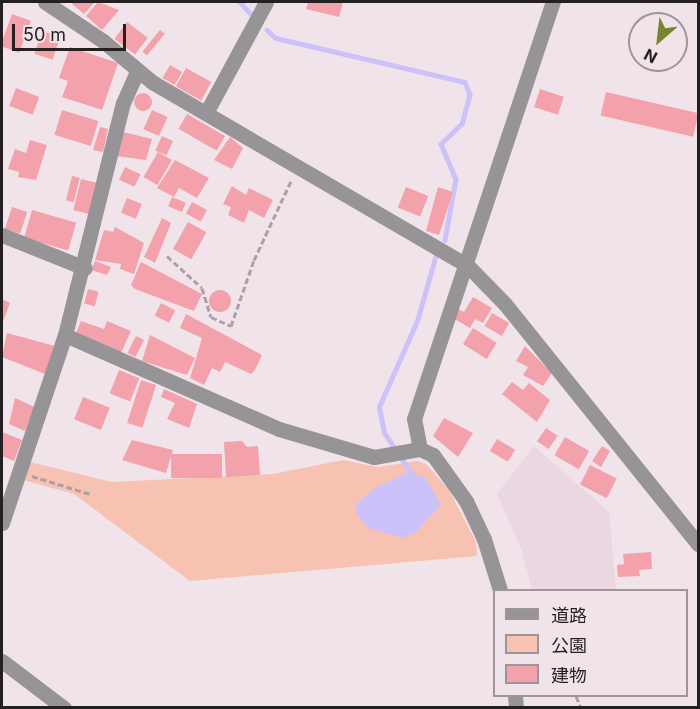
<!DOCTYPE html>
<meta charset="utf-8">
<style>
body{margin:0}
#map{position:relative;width:700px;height:709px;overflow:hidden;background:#f0e4ea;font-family:Inter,"Noto Sans JP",sans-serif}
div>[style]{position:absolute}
.built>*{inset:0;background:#ead7e1}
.green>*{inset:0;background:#f8c2b2}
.water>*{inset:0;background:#ccc1f9}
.stream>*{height:4.5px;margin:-2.25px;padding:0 2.25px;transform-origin:2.25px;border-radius:2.25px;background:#ccc1f9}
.building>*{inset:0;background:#f3a1ab;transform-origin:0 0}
.round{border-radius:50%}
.path>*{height:3px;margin-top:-1.5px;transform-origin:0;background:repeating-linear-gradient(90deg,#aaa1a5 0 6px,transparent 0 9px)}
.street>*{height:15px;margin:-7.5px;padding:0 7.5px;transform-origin:7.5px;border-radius:7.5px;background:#979498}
span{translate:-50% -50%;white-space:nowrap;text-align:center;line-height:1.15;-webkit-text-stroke:6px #f0e4ea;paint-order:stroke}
.frame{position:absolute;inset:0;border:3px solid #241f21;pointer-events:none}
.legend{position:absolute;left:493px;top:589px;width:195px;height:108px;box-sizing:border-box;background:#f0e4ea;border:2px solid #9e959a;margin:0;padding:8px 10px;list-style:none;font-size:18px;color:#241f21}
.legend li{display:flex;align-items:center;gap:12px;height:30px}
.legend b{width:30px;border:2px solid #9e959a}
.north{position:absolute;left:628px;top:12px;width:60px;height:60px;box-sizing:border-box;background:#f0e4ea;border:2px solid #9e959a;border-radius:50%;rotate:208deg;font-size:16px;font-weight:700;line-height:24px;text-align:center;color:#241f21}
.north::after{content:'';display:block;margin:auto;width:21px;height:27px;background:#778432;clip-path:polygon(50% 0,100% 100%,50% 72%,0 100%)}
.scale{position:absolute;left:12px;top:24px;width:114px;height:27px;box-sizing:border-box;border:3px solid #241f21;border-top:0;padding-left:8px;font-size:18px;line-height:21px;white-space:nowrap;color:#241f21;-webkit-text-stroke:4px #f0e4ea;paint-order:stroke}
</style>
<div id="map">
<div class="built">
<i style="clip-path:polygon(534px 446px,609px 512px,616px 590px,532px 590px,522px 551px,497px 494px)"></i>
</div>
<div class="green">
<i style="clip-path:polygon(343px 460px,378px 467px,417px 461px,426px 464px,449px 490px,476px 542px,477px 556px,190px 581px,74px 494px,23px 480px,30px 462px,112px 482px,273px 474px)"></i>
</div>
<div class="water">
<i style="clip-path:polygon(408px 472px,426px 478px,441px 505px,415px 533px,403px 538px,368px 528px,357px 515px,356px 504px,376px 487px)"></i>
</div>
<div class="stream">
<i style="left:240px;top:2px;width:15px;rotate:48deg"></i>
<i style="left:267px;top:30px;width:12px;rotate:42deg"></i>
<i style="left:276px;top:38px;width:194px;rotate:13.1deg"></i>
<i style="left:465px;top:82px;width:14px;rotate:69deg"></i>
<i style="left:470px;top:95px;width:30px;rotate:105deg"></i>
<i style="left:462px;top:124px;width:29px;rotate:136deg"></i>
<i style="left:441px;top:144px;width:38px;rotate:67deg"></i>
<i style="left:456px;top:179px;width:62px;rotate:100.2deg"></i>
<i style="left:413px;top:476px;width:52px;rotate:-124deg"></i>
<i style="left:384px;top:433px;width:26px;rotate:-101deg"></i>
<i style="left:379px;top:407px;width:94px;rotate:-66.2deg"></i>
<i style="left:417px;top:321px;width:66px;rotate:-74.1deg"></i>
</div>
<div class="building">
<i style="clip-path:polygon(70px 2px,95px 2px,84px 14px)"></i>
<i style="clip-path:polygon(98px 2px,119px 10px,102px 30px,86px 16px)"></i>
<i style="clip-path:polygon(308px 2px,343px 2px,339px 17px,306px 9px)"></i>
<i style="left:12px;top:14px;width:20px;height:34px;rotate:20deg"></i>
<i style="left:127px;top:22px;width:26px;height:21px;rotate:37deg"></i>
<i style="left:160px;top:30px;width:6px;height:28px;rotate:39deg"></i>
<i style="left:42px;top:31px;width:19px;height:24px;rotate:18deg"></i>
<i style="clip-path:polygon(70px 47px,118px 63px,102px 110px,62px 97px,68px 81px,59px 78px)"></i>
<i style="left:170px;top:65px;width:14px;height:15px;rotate:30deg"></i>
<i style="left:186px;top:68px;width:29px;height:21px;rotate:29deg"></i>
<i style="left:16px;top:88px;width:25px;height:19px;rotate:21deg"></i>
<i style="left:540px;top:89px;width:25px;height:19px;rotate:18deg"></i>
<i style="left:606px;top:92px;width:95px;height:24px;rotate:13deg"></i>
<i class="round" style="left:134px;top:93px;width:18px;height:18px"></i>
<i style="left:62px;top:110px;width:38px;height:26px;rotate:17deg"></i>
<i style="left:152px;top:110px;width:17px;height:21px;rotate:24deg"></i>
<i style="left:187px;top:114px;width:44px;height:17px;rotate:30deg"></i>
<i style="clip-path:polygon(100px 127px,108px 129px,103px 152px,93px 150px)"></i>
<i style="clip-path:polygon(123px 132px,152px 139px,146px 160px,116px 156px)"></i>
<i style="left:162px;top:136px;width:12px;height:16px;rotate:24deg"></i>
<i style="clip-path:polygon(230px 137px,243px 148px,232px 169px,214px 160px)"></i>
<i style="clip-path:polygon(30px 140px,47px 145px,36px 180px,18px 177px,19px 172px,8px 169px,15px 149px,26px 153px)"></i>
<i style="left:158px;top:152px;width:16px;height:29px;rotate:30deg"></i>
<i style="clip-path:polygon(175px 160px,209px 178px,197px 198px,179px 188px,174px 197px,157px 188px)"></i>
<i style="left:125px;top:167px;width:17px;height:14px;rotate:25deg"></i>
<i style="left:72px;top:176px;width:8px;height:25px;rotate:14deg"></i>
<i style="left:81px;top:179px;width:16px;height:32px;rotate:14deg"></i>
<i style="clip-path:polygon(232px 186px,246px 195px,249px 188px,273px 200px,264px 218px,249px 210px,244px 223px,228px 215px,231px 207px,223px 204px)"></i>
<i style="left:406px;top:187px;width:24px;height:22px;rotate:22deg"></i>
<i style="clip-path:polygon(438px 187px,453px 192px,439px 235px,426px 231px)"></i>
<i style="left:172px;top:197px;width:15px;height:10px;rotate:23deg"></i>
<i style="left:127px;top:198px;width:16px;height:16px;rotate:22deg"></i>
<i style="left:192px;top:202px;width:17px;height:13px;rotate:28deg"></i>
<i style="left:12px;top:207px;width:16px;height:23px;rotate:18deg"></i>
<i style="left:32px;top:210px;width:46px;height:29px;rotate:16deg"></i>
<i style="clip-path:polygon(162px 218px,171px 223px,155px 263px,144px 257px)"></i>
<i style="left:188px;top:222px;width:21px;height:31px;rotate:29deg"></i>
<i style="clip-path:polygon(115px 227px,144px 243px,134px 274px,120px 269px,121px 264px,95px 260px,104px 230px,113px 232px)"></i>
<i style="clip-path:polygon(95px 261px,111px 267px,107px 275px,91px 270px)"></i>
<i style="clip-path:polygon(141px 262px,202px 294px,194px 311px,135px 289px,131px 285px)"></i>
<i style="left:88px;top:289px;width:11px;height:15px;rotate:15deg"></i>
<i class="round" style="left:209px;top:290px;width:22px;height:22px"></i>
<i style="clip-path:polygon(473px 297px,492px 308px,483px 323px,475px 319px,470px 328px,453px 318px,458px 309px,464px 312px)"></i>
<i style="clip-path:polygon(2px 299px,10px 303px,2px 324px)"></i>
<i style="left:161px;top:303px;width:16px;height:14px;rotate:27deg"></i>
<i style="left:492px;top:313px;width:20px;height:15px;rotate:30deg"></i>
<i style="clip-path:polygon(186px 314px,262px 355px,255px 370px,251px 374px,225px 362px,220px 372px,212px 368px,204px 385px,190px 378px,202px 338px,180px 328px)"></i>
<i style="clip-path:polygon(81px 321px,104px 329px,107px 321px,131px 331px,121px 353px,76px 333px)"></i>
<i style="left:473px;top:328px;width:28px;height:19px;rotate:32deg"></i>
<i style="clip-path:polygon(7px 333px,55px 346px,45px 374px,2px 357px)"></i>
<i style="clip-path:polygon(150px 335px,195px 358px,187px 375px,142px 361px)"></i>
<i style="left:136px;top:336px;width:9px;height:19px;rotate:27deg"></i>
<i style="clip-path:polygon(525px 346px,552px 373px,543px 386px,523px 375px,528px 367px,516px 361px)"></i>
<i style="left:119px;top:370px;width:22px;height:25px;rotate:22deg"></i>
<i style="left:141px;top:380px;width:16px;height:45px;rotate:18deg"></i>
<i style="clip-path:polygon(512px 382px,523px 390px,529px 383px,550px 400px,537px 422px,502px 394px)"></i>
<i style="clip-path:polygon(164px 389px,197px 404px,189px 428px,167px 419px,175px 403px,161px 397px)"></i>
<i style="left:83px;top:397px;width:29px;height:24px;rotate:22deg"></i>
<i style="clip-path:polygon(15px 398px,35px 407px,25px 431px,9px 424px)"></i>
<i style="clip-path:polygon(444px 418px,473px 433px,458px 457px,433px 436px)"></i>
<i style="left:546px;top:428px;width:14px;height:16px;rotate:34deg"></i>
<i style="clip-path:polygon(2px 432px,22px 440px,14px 461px,2px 456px)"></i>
<i style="left:565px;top:437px;width:28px;height:21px;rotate:30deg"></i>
<i style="left:497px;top:439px;width:21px;height:14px;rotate:31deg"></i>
<i style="clip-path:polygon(132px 440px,173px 450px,166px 473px,122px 460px)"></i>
<i style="clip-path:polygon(242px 441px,247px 447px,258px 446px,260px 475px,226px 477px,224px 442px)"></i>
<i style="clip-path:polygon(602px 446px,610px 451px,601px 467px,592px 461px)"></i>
<i style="left:222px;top:454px;width:24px;height:51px;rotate:90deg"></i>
<i style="left:590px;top:465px;width:30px;height:22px;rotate:27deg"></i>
<i style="clip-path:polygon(651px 552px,652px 569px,639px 570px,640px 576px,618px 577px,617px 565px,624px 564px,623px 554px)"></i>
</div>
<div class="path">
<i style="left:167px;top:256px;width:47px;rotate:42.4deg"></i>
<i style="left:202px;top:288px;width:30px;rotate:73deg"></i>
<i style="left:211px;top:317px;width:22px;rotate:24deg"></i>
<i style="left:231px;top:326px;width:70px;rotate:-70.8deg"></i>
<i style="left:254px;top:260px;width:89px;rotate:-64.9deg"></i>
<i style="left:32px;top:476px;width:61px;rotate:17.2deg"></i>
<i style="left:576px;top:696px;width:13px;rotate:67deg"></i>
</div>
<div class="street">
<i style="left:45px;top:2px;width:70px;rotate:33.9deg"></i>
<i style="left:103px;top:41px;width:64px;rotate:39.9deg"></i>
<i style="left:152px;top:82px;width:364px;rotate:30.2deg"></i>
<i style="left:467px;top:265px;width:54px;rotate:45.7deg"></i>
<i style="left:505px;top:304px;width:308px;rotate:51.2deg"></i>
<i style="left:206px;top:113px;width:126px;rotate:-61.6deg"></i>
<i style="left:2px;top:235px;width:89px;rotate:21.7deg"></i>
<i style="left:65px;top:335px;width:234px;rotate:23.7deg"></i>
<i style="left:279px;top:429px;width:99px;rotate:16.4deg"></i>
<i style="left:374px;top:457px;width:47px;rotate:-9.9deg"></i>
<i style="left:420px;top:449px;width:14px;rotate:25deg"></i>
<i style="left:433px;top:455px;width:57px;rotate:54.3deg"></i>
<i style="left:466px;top:501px;width:42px;rotate:64.7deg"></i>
<i style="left:484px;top:539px;width:53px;rotate:72.6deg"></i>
<i style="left:420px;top:449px;width:31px;rotate:-101deg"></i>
<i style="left:414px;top:419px;width:440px;rotate:-71.6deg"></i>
<i style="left:2px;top:523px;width:198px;rotate:-71.5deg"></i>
<i style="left:65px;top:335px;width:239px;rotate:-76deg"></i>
<i style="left:123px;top:103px;width:36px;rotate:-66deg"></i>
<i style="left:2px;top:661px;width:78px;rotate:37.2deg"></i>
<i style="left:515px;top:696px;width:12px;rotate:85deg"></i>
</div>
<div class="frame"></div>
<ul class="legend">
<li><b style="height:8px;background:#979498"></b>道路</li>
<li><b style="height:16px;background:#f8c2b2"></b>公園</li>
<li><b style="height:16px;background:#f3a1ab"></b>建物</li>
</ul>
<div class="north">N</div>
<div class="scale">50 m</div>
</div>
